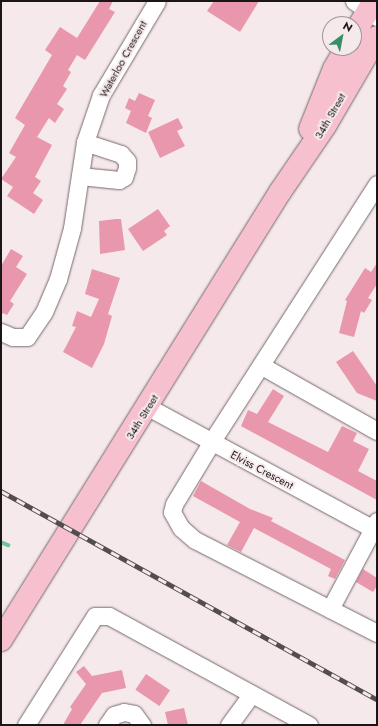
<!DOCTYPE html>
<style>
body{margin:0}
#map{position:relative;width:378px;height:726px;overflow:hidden;background:#f6e9eb;font-family:Jost,sans-serif}
div>[style]{position:absolute}
.stream>*{height:3.5px;margin:-1.75px;padding:0 1.75px;transform-origin:1.75px;border-radius:1.75px;background:#73c39a}
.building>*{inset:0;background:#e897ac;transform-origin:0 0}
.roads{filter:drop-shadow(0 0 1px #74696c) drop-shadow(0 0 1px #74696c)}
.minor>*{height:17px;margin:-8.5px;padding:0 8.5px;transform-origin:8.5px;border-radius:8.5px;background:#fff}
.major>*{height:22px;margin:-11px;padding:0 11px;transform-origin:11px;border-radius:11px;background:#f7c0ce}
.rail>*{height:4.5px;margin-top:-2.25px;transform-origin:0;background:repeating-linear-gradient(90deg,#f6e9eb 0 9px,#534d4e 0 18px);box-sizing:border-box;border-block:1px solid #534d4e}
span{translate:-50% -50%;white-space:nowrap;text-align:center;line-height:1.15;-webkit-text-stroke:4px #f6e9eb;paint-order:stroke}
.street-label{font-size:11px;color:#1a1617}
.frame{position:absolute;inset:0;border:2px solid #1a1617;pointer-events:none}
.north{position:absolute;left:322px;top:16px;width:40px;height:40px;box-sizing:border-box;background:#f6e9eb;border:1px solid #9e9596;border-radius:50%;rotate:32deg;font-size:11px;font-weight:700;line-height:16px;text-align:center;color:#1a1617}
.north::after{content:'';display:block;margin:auto;width:14px;height:18px;background:#348f65;clip-path:polygon(50% 0,100% 100%,50% 72%,0 100%)}
</style>
<div id="map">
<div class="stream">
<i style="left:1px;top:542px;width:8px;rotate:23deg"></i>
</div>
<div class="building">
<i style="clip-path:polygon(100px 1px,113px 1px,109px 9px,115px 12px,85px 60px,77px 55px,68px 70px,71px 72px,63px 86px,67px 89px,57px 104px,64px 109px,55px 123px,49px 118px,37px 137px,52px 145px,35px 177px,41px 181px,33px 193px,43px 200px,34px 214px,7px 196px,13px 187px,1px 179px,16px 157px,9px 153px,25px 125px,15px 118px,52px 55px,45px 50px,60px 27px,77px 38px)"></i>
<i style="clip-path:polygon(214px 1px,259px 1px,240px 32px,207px 11px)"></i>
<i style="clip-path:polygon(139px 93px,155px 100px,148px 116px,152px 118px,146px 133px,126px 123px,131px 111px,125px 108px,129px 98px,135px 101px)"></i>
<i style="clip-path:polygon(178px 118px,183px 128px,177px 131px,185px 146px,160px 158px,148px 132px)"></i>
<i style="clip-path:polygon(158px 209px,170px 226px,164px 231px,167px 235px,143px 251px,128px 229px)"></i>
<i style="clip-path:polygon(116px 219px,121px 219px,125px 250px,100px 254px,99px 221px)"></i>
<i style="clip-path:polygon(11px 249px,23px 256px,16px 267px,27px 274px,10px 301px,14px 304px,7px 315px,3px 313px,1px 316px,1px 266px)"></i>
<i style="clip-path:polygon(377px 263px,377px 284px,368px 298px,372px 300px,364px 313px,361px 311px,354px 337px,339px 333px,347px 301px,345px 300px,365px 268px,371px 272px)"></i>
<i style="clip-path:polygon(92px 269px,120px 278px,108px 314px,112px 316px,104px 344px,92px 368px,63px 352px,76px 327px,72px 326px,77px 311px,91px 317px,99px 299px,85px 294px)"></i>
<i style="clip-path:polygon(353px 351px,377px 386px,377px 401px,357px 393px,336px 362px)"></i>
<i style="clip-path:polygon(273px 389px,284px 396px,268px 422px,328px 452px,342px 426px,357px 433px,353px 441px,369px 449px,358px 471px,377px 481px,377px 500px,241px 426px,248px 410px,257px 414px)"></i>
<i style="clip-path:polygon(201px 481px,250px 509px,273px 518px,271px 521px,345px 560px,335px 579px,328px 576px,331px 569px,254px 528px,241px 552px,227px 545px,240px 522px,193px 496px)"></i>
<i style="clip-path:polygon(363px 569px,377px 578px,377px 586px,373px 592px,356px 582px)"></i>
<i style="clip-path:polygon(84px 666px,92px 676px,122px 670px,126px 688px,102px 693px,80px 725px,63px 725px,72px 709px,70px 707px,86px 684px,76px 672px)"></i>
<i style="left:146px;top:674px;width:29px;height:19px;rotate:34deg"></i>
<i style="clip-path:polygon(184px 708px,188px 725px,168px 725px,165px 712px)"></i>
</div>
<div class="roads">
<div class="minor">
<i style="left:354px;top:1px;width:28px;rotate:35deg"></i>
<i style="left:80px;top:176px;width:39px;rotate:6deg"></i>
<i style="left:119px;top:180px;width:6px;rotate:-31deg"></i>
<i style="left:124px;top:177px;width:9px;rotate:-72deg"></i>
<i style="left:127px;top:168px;width:7px;rotate:-90deg"></i>
<i style="left:127px;top:161px;width:9px;rotate:-131deg"></i>
<i style="left:121px;top:154px;width:38px;rotate:-162deg"></i>
<i style="left:377px;top:184px;width:308px;rotate:122.7deg"></i>
<i style="left:211px;top:443px;width:71px;rotate:121.2deg"></i>
<i style="left:174px;top:504px;width:8px;rotate:104deg"></i>
<i style="left:172px;top:512px;width:18px;rotate:61deg"></i>
<i style="left:181px;top:528px;width:18px;rotate:41deg"></i>
<i style="left:195px;top:540px;width:204px;rotate:27.1deg"></i>
<i style="left:1px;top:332px;width:13px;rotate:23deg"></i>
<i style="left:13px;top:337px;width:14px"></i>
<i style="left:27px;top:337px;width:30px;rotate:-56deg"></i>
<i style="left:44px;top:312px;width:36px;rotate:-67deg"></i>
<i style="left:58px;top:279px;width:53px;rotate:-74.6deg"></i>
<i style="left:72px;top:228px;width:87px;rotate:-81.4deg"></i>
<i style="left:85px;top:142px;width:50px;rotate:-71.2deg"></i>
<i style="left:101px;top:95px;width:109px;rotate:-59.2deg"></i>
<i style="left:262px;top:366px;width:132px;rotate:29.5deg"></i>
<i style="left:148px;top:407px;width:260px;rotate:28.4deg"></i>
<i style="left:330px;top:609px;width:100px;rotate:-61.9deg"></i>
<i style="left:26px;top:725px;width:129px;rotate:-57.7deg"></i>
<i style="left:95px;top:616px;width:14px"></i>
<i style="left:109px;top:616px;width:228px;rotate:28.6deg"></i>
<i style="left:107px;top:725px;width:12px;rotate:-55deg"></i>
<i style="left:114px;top:715px;width:10px;rotate:-17deg"></i>
<i style="left:124px;top:712px;width:10px;rotate:11deg"></i>
<i style="left:134px;top:714px;width:14px;rotate:54deg"></i>
<i style="left:229px;top:725px;width:37px;rotate:-54deg"></i>
</div>
<div class="major">
<i style="left:354px;top:34px;width:39px;rotate:-59deg"></i>
<i style="left:310px;top:129px;width:65px;rotate:-68.2deg"></i>
<i style="left:334px;top:69px;width:24px;rotate:-60deg"></i>
<i style="left:1px;top:640px;width:528px;rotate:-58.09deg"></i>
<i style="left:280px;top:192px;width:80px;rotate:-55.7deg"></i>
<i style="left:325px;top:126px;width:103px;rotate:-59.7deg"></i>
</div>
</div>
<div class="rail">
<i style="left:1px;top:491px;width:430px;rotate:29deg"></i>
</div>
<div class="street-label">
<span style="left:123px;top:59px;rotate:-61deg">Waterloo Crescent</span>
<span style="left:330px;top:116px;rotate:-60deg">34th Street</span>
<span style="left:142px;top:417px;rotate:-58deg">34th Street</span>
<span style="left:262px;top:470px;rotate:28deg">Elviss Crescent</span>
</div>
<div class="frame"></div>
<div class="north">N</div>
</div>
